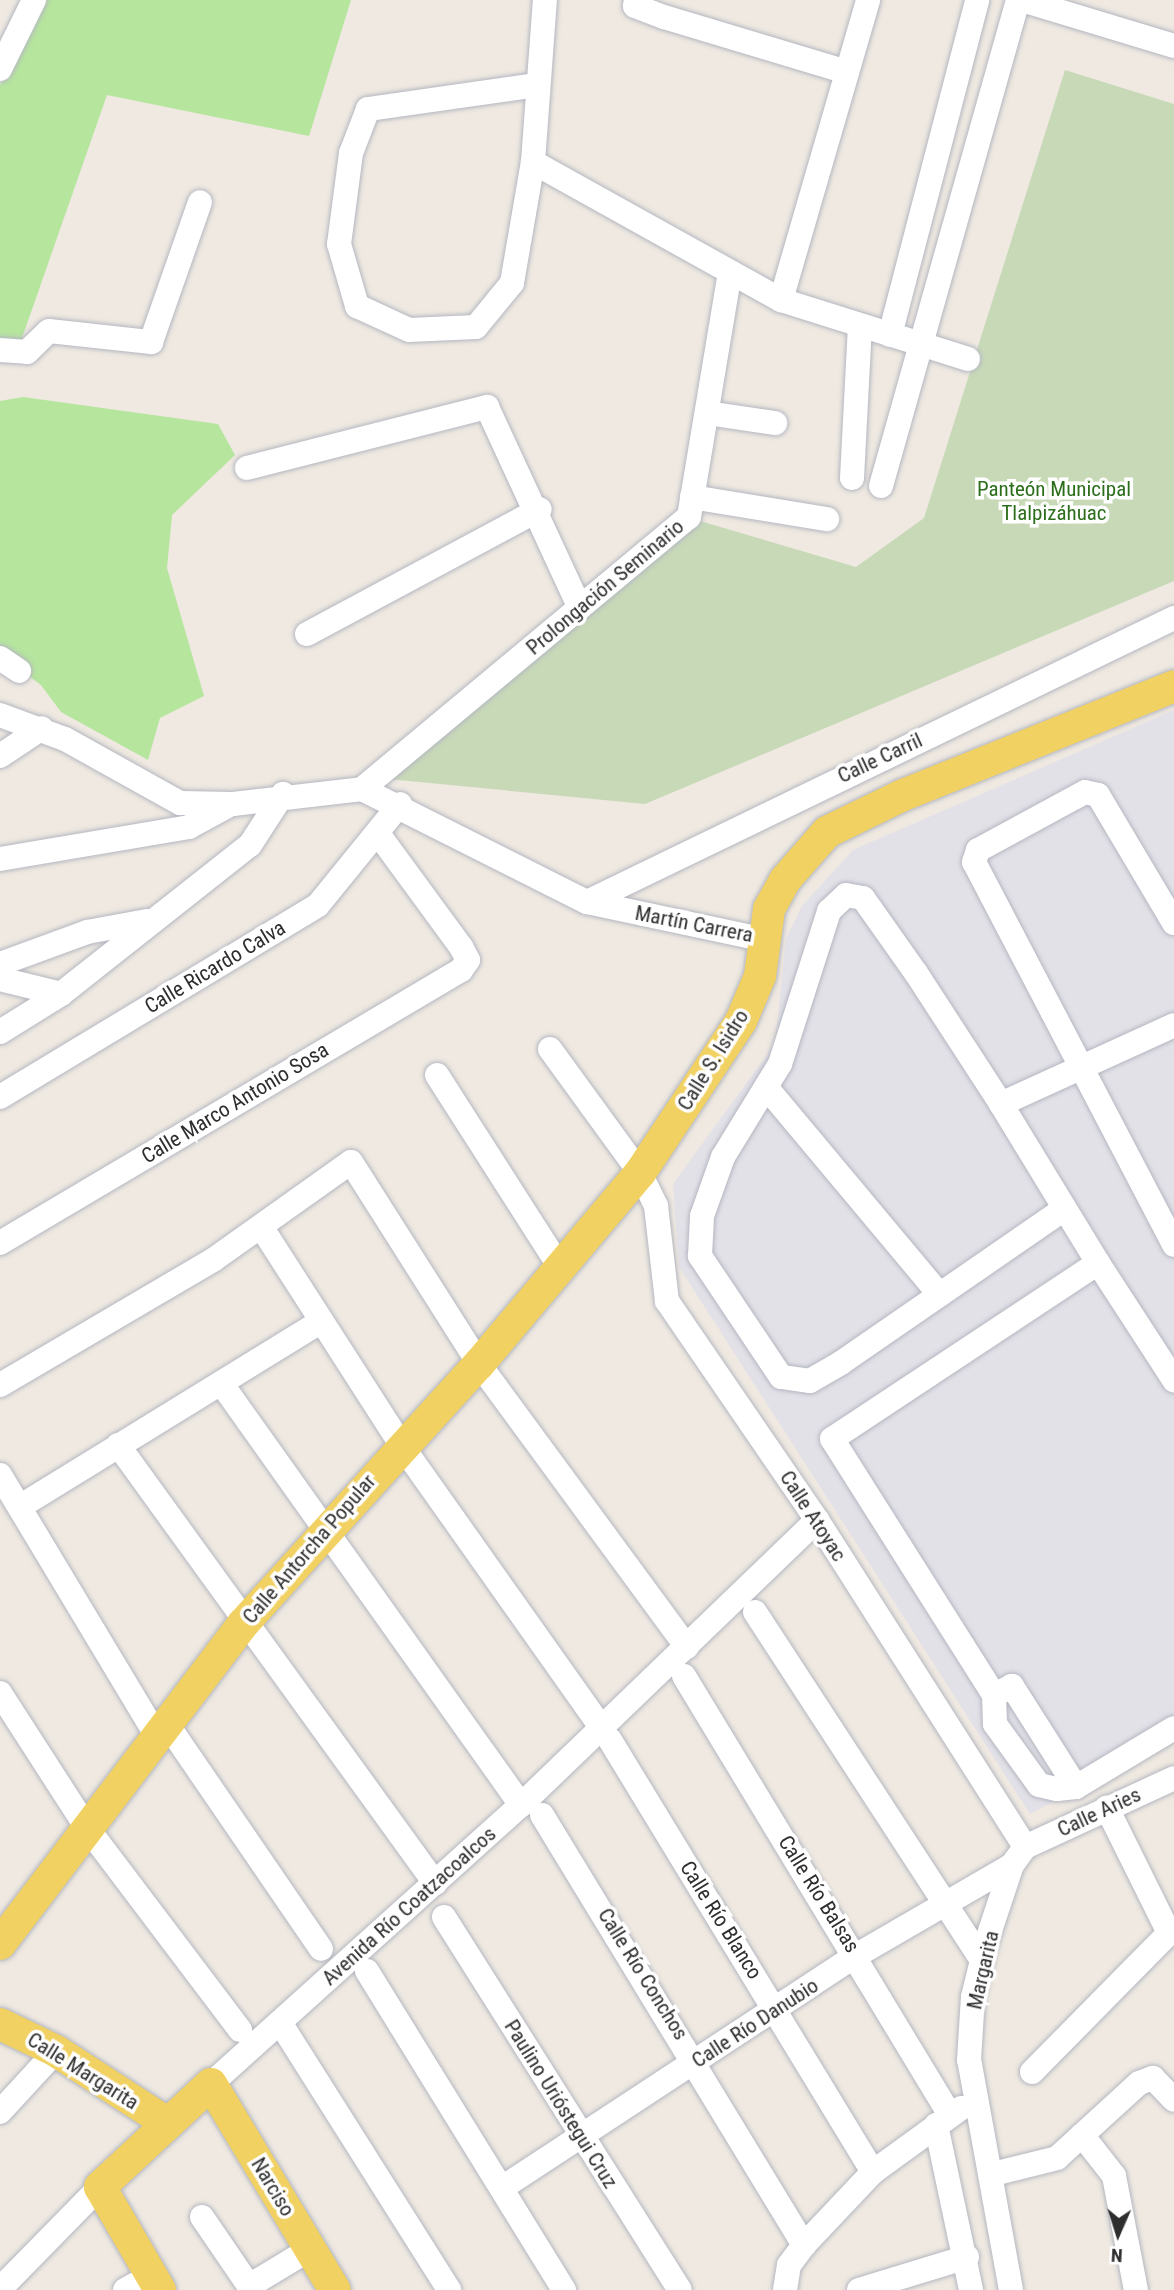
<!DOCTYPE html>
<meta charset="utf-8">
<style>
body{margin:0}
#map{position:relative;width:1174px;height:2290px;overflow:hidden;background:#efe9e1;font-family:"Roboto Condensed",sans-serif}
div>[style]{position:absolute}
.industrial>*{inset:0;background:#e3e1e8}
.green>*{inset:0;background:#b6e59e}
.cemetery>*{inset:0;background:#c8d9b8}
.roads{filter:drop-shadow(0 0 2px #b4b7c1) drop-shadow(0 0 2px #b4b7c1)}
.minor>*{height:24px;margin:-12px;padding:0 12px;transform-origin:12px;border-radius:12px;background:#fff}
.major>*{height:32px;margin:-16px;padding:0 16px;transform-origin:16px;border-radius:16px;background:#f2d163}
span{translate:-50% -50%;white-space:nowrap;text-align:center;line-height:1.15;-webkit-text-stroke:7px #fff;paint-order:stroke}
.park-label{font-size:21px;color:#2c6e1b}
.street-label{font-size:21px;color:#2e2e2e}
.north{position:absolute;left:1083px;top:2199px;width:70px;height:70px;-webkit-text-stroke:5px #fff;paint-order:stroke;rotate:183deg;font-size:19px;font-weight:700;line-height:28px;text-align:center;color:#2e2e2e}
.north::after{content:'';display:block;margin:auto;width:24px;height:32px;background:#2e2e2e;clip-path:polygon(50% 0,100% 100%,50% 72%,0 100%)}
</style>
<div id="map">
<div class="industrial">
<i style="clip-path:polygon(1174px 710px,1174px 1739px,1030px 1814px,679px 1267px,673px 1184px,775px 1044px,786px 939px,802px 906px,853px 850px)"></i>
</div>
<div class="green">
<i style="clip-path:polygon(43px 0,351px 0,309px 136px,107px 95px,21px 341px,0 339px,0 85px)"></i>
<i style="clip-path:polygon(23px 397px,218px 424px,235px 455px,172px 515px,167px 568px,204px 696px,160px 718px,148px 760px,61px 712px,41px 685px,0 655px,0 401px)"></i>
</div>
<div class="cemetery">
<i style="clip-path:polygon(1065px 70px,1174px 104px,1174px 581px,645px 804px,388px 779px,700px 521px,856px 567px,924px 518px)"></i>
</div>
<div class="roads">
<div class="minor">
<i style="left:636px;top:0;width:6px;rotate:99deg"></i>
<i style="left:635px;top:6px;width:31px;rotate:21deg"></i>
<i style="left:664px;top:17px;width:191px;rotate:16.7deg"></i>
<i style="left:1022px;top:0;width:159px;rotate:16.8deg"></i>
<i style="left:0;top:69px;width:77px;rotate:-63.8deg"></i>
<i style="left:537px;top:85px;width:171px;rotate:171.9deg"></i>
<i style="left:368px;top:109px;width:47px;rotate:111.1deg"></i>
<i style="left:351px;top:153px;width:92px;rotate:97.5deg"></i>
<i style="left:339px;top:244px;width:65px;rotate:73.8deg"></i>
<i style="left:357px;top:306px;width:57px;rotate:24.8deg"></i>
<i style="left:409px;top:330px;width:67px;rotate:-2.6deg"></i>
<i style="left:476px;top:327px;width:57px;rotate:-50.7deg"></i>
<i style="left:512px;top:283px;width:123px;rotate:-80.2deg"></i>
<i style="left:533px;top:162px;width:162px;rotate:-85.8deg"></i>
<i style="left:533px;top:162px;width:284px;rotate:29.1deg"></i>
<i style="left:781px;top:300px;width:196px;rotate:17.5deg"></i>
<i style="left:781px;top:300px;width:312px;rotate:-73.8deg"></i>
<i style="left:890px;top:335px;width:346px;rotate:-75.4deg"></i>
<i style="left:0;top:350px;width:27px;rotate:4deg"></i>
<i style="left:27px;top:352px;width:30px;rotate:-44deg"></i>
<i style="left:49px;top:331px;width:103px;rotate:6.2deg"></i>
<i style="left:151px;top:342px;width:148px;rotate:-70.7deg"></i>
<i style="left:707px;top:413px;width:69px;rotate:8.4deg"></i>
<i style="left:247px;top:468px;width:248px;rotate:-14.3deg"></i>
<i style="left:487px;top:407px;width:221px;rotate:65.2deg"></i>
<i style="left:852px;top:478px;width:152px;rotate:-87deg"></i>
<i style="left:881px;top:486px;width:505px;rotate:-74.26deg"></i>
<i style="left:692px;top:497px;width:137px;rotate:9.3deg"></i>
<i style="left:307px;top:634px;width:264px;rotate:-28.2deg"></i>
<i style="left:0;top:658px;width:23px;rotate:34deg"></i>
<i style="left:0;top:715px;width:69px;rotate:20.3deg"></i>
<i style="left:65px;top:739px;width:132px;rotate:29.1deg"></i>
<i style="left:180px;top:803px;width:53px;rotate:1.1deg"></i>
<i style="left:233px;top:804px;width:130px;rotate:-6.6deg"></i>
<i style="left:362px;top:789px;width:252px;rotate:26.7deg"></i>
<i style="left:587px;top:902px;width:178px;rotate:12deg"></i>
<i style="left:0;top:756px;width:50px;rotate:-33.7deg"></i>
<i style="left:362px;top:789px;width:425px;rotate:-39.8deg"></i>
<i style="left:689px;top:517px;width:247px;rotate:-80.5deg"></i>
<i style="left:0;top:859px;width:192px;rotate:-9.6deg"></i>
<i style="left:189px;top:827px;width:42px;rotate:-28.4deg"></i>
<i style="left:587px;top:902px;width:652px;rotate:-25.82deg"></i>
<i style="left:1174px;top:923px;width:149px;rotate:-120.7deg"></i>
<i style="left:1098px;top:795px;width:13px;rotate:-167deg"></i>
<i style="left:1085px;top:792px;width:122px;rotate:151.5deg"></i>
<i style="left:978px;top:850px;width:13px;rotate:108deg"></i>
<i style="left:974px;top:862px;width:432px;rotate:62.4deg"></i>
<i style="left:0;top:964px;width:93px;rotate:-20.2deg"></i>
<i style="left:87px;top:932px;width:61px;rotate:-10.4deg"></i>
<i style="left:0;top:979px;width:63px;rotate:13.8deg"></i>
<i style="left:0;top:1032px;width:72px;rotate:-31.9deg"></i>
<i style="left:61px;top:994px;width:241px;rotate:-38.3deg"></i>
<i style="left:250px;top:845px;width:61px;rotate:-57.1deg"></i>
<i style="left:550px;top:1049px;width:153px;rotate:54deg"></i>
<i style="left:640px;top:1173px;width:37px;rotate:64deg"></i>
<i style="left:656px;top:1206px;width:96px;rotate:83.4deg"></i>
<i style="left:667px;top:1301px;width:265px;rotate:55.6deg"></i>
<i style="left:817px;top:1520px;width:388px;rotate:57.5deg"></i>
<i style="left:437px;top:1075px;width:230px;rotate:57.4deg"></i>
<i style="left:766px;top:1087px;width:271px;rotate:50.1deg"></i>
<i style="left:0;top:1097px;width:371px;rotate:-31.1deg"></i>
<i style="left:318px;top:905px;width:130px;rotate:-50.9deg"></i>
<i style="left:1001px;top:1104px;width:190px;rotate:-24.5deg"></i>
<i style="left:1064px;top:1209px;width:271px;rotate:145.4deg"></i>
<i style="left:841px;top:1363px;width:36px;rotate:150deg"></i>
<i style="left:810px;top:1381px;width:29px;rotate:-172deg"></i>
<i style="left:781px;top:1377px;width:146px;rotate:-123.8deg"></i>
<i style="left:700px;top:1256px;width:40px;rotate:-87.1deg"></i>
<i style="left:702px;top:1216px;width:63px;rotate:-70.4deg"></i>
<i style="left:723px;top:1157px;width:109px;rotate:-58.5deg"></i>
<i style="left:780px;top:1064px;width:161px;rotate:-72.2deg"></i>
<i style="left:829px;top:911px;width:23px;rotate:-43deg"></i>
<i style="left:846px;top:895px;width:17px;rotate:10deg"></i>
<i style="left:863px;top:898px;width:92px;rotate:54.8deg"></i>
<i style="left:916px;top:973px;width:156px;rotate:57deg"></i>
<i style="left:1001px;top:1104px;width:186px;rotate:58.6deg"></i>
<i style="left:262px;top:1228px;width:259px;rotate:57.3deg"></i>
<i style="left:402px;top:1446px;width:344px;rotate:54.7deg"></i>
<i style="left:0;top:1243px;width:536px;rotate:-30.63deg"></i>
<i style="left:461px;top:970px;width:12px;rotate:-55deg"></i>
<i style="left:468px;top:960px;width:15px;rotate:-118deg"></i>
<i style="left:461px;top:947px;width:139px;rotate:-126.2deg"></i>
<i style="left:221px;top:1383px;width:518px;rotate:54.59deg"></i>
<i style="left:0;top:1385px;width:247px;rotate:-30.4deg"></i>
<i style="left:213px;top:1260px;width:169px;rotate:-35.4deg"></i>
<i style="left:351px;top:1162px;width:239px;rotate:57.6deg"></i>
<i style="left:479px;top:1364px;width:351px;rotate:53.7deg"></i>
<i style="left:118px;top:1445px;width:541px;rotate:54.11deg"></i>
<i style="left:0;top:1475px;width:301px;rotate:59deg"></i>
<i style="left:21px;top:1506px;width:350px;rotate:-31.6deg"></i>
<i style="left:755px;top:1612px;width:415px;rotate:56.9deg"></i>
<i style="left:684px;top:1676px;width:513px;rotate:58.79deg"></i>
<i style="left:0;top:1693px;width:157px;rotate:57.2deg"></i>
<i style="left:85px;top:1825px;width:257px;rotate:52.9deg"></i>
<i style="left:994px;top:1695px;width:303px;rotate:-122.3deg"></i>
<i style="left:832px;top:1439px;width:319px;rotate:-33.5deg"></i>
<i style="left:1098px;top:1263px;width:140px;rotate:57deg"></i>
<i style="left:165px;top:1721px;width:276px;rotate:55.6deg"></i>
<i style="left:610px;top:1740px;width:506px;rotate:58.67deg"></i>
<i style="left:1076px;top:1787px;width:120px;rotate:-122.4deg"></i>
<i style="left:1012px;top:1686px;width:20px;rotate:153deg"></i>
<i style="left:994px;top:1695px;width:29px;rotate:88deg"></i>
<i style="left:995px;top:1724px;width:75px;rotate:54.2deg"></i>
<i style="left:1039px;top:1785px;width:18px;rotate:13deg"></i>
<i style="left:1057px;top:1789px;width:19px;rotate:-6deg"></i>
<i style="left:1076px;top:1787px;width:114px;rotate:-31deg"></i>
<i style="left:542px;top:1815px;width:504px;rotate:58.65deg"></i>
<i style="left:444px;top:1917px;width:441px;rotate:57.7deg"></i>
<i style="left:367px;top:1971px;width:375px;rotate:58.3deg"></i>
<i style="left:281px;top:2024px;width:315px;rotate:57.7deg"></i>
<i style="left:1032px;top:2072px;width:195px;rotate:-45.4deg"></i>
<i style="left:1169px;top:1933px;width:140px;rotate:-116.4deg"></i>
<i style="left:211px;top:2084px;width:417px;rotate:-42deg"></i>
<i style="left:521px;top:1805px;width:411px;rotate:-43.9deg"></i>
<i style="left:0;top:2112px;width:83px;rotate:-47.4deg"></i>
<i style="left:936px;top:2125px;width:169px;rotate:78deg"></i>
<i style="left:1082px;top:2135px;width:52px;rotate:52deg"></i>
<i style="left:1114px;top:2176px;width:116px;rotate:79.1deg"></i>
<i style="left:993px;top:2174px;width:66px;rotate:-14deg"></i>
<i style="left:1057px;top:2158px;width:111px;rotate:-42.4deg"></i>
<i style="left:1139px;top:2083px;width:15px;rotate:-20deg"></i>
<i style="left:1153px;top:2078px;width:30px;rotate:46deg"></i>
<i style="left:502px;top:2188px;width:425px;rotate:-33.3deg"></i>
<i style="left:857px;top:1955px;width:179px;rotate:-30.1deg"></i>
<i style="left:202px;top:2217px;width:83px;rotate:55.7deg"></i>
<i style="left:249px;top:2286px;width:71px;rotate:-31.2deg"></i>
<i style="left:0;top:2289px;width:143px;rotate:-45.6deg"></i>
<i style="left:125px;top:2290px;width:29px;rotate:-29deg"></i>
<i style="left:785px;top:2290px;width:25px;rotate:-81deg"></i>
<i style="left:789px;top:2265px;width:25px;rotate:-53deg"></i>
<i style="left:804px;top:2245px;width:100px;rotate:-46.6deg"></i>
<i style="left:873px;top:2172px;width:109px;rotate:-36deg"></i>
<i style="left:859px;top:2290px;width:113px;rotate:-17deg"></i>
<i style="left:1011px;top:2290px;width:234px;rotate:-100.3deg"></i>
<i style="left:969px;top:2060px;width:63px;rotate:-86.4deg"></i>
<i style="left:973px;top:1997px;width:59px;rotate:-76.2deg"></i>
<i style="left:987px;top:1940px;width:79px;rotate:-71.6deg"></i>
<i style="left:1012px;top:1865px;width:22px;rotate:-54deg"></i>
<i style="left:1025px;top:1847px;width:164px;rotate:-24.8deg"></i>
</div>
<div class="major">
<i style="left:0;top:1944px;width:402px;rotate:-52.8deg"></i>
<i style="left:243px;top:1624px;width:351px;rotate:-47.8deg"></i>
<i style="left:479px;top:1364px;width:250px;rotate:-49.9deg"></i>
<i style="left:640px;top:1173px;width:182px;rotate:-56.4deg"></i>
<i style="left:741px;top:1021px;width:49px;rotate:-67.1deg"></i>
<i style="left:760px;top:976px;width:68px;rotate:-82.3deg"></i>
<i style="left:769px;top:909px;width:33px;rotate:-61deg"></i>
<i style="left:785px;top:880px;width:64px;rotate:-48.8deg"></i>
<i style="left:827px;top:832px;width:82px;rotate:-25.9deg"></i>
<i style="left:901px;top:796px;width:294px;rotate:-21.9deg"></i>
<i style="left:0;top:2024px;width:62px;rotate:25.7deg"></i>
<i style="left:56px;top:2051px;width:129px;rotate:32.9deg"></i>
<i style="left:160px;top:2290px;width:119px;rotate:-120.2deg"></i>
<i style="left:100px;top:2187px;width:151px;rotate:-42.9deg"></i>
<i style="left:211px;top:2084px;width:240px;rotate:59deg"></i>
</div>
</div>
<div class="park-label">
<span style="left:1054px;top:501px">Panteón Municipal<br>Tlalpizáhuac</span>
</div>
<div class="street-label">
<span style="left:605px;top:587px;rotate:-40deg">Prolongación Seminario</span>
<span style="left:880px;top:758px;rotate:-25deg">Calle Carril</span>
<span style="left:694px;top:924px;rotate:11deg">Martín Carrera</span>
<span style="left:215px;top:967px;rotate:-31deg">Calle Ricardo Calva</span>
<span style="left:713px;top:1060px;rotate:-58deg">Calle S. Isidro</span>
<span style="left:235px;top:1103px;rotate:-31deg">Calle Marco Antonio Sosa</span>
<span style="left:813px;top:1516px;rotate:57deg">Calle Atoyac</span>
<span style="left:309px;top:1549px;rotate:-49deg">Calle Antorcha Popular</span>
<span style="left:1099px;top:1812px;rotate:-25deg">Calle Aries</span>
<span style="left:819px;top:1894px;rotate:58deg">Calle Río Balsas</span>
<span style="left:409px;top:1906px;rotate:-42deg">Avenida Río Coatzacoalcos</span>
<span style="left:721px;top:1920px;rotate:58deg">Calle Río Blanco</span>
<span style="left:983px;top:1970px;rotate:-77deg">Margarita</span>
<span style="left:643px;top:1974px;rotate:58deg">Calle Río Conchos</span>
<span style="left:755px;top:2023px;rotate:-33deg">Calle Río Danubio</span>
<span style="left:83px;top:2071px;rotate:32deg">Calle Margarita</span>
<span style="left:561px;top:2104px;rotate:58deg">Paulino Urióstegui Cruz</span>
<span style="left:273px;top:2187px;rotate:59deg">Narciso</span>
</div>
<div class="north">N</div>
</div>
